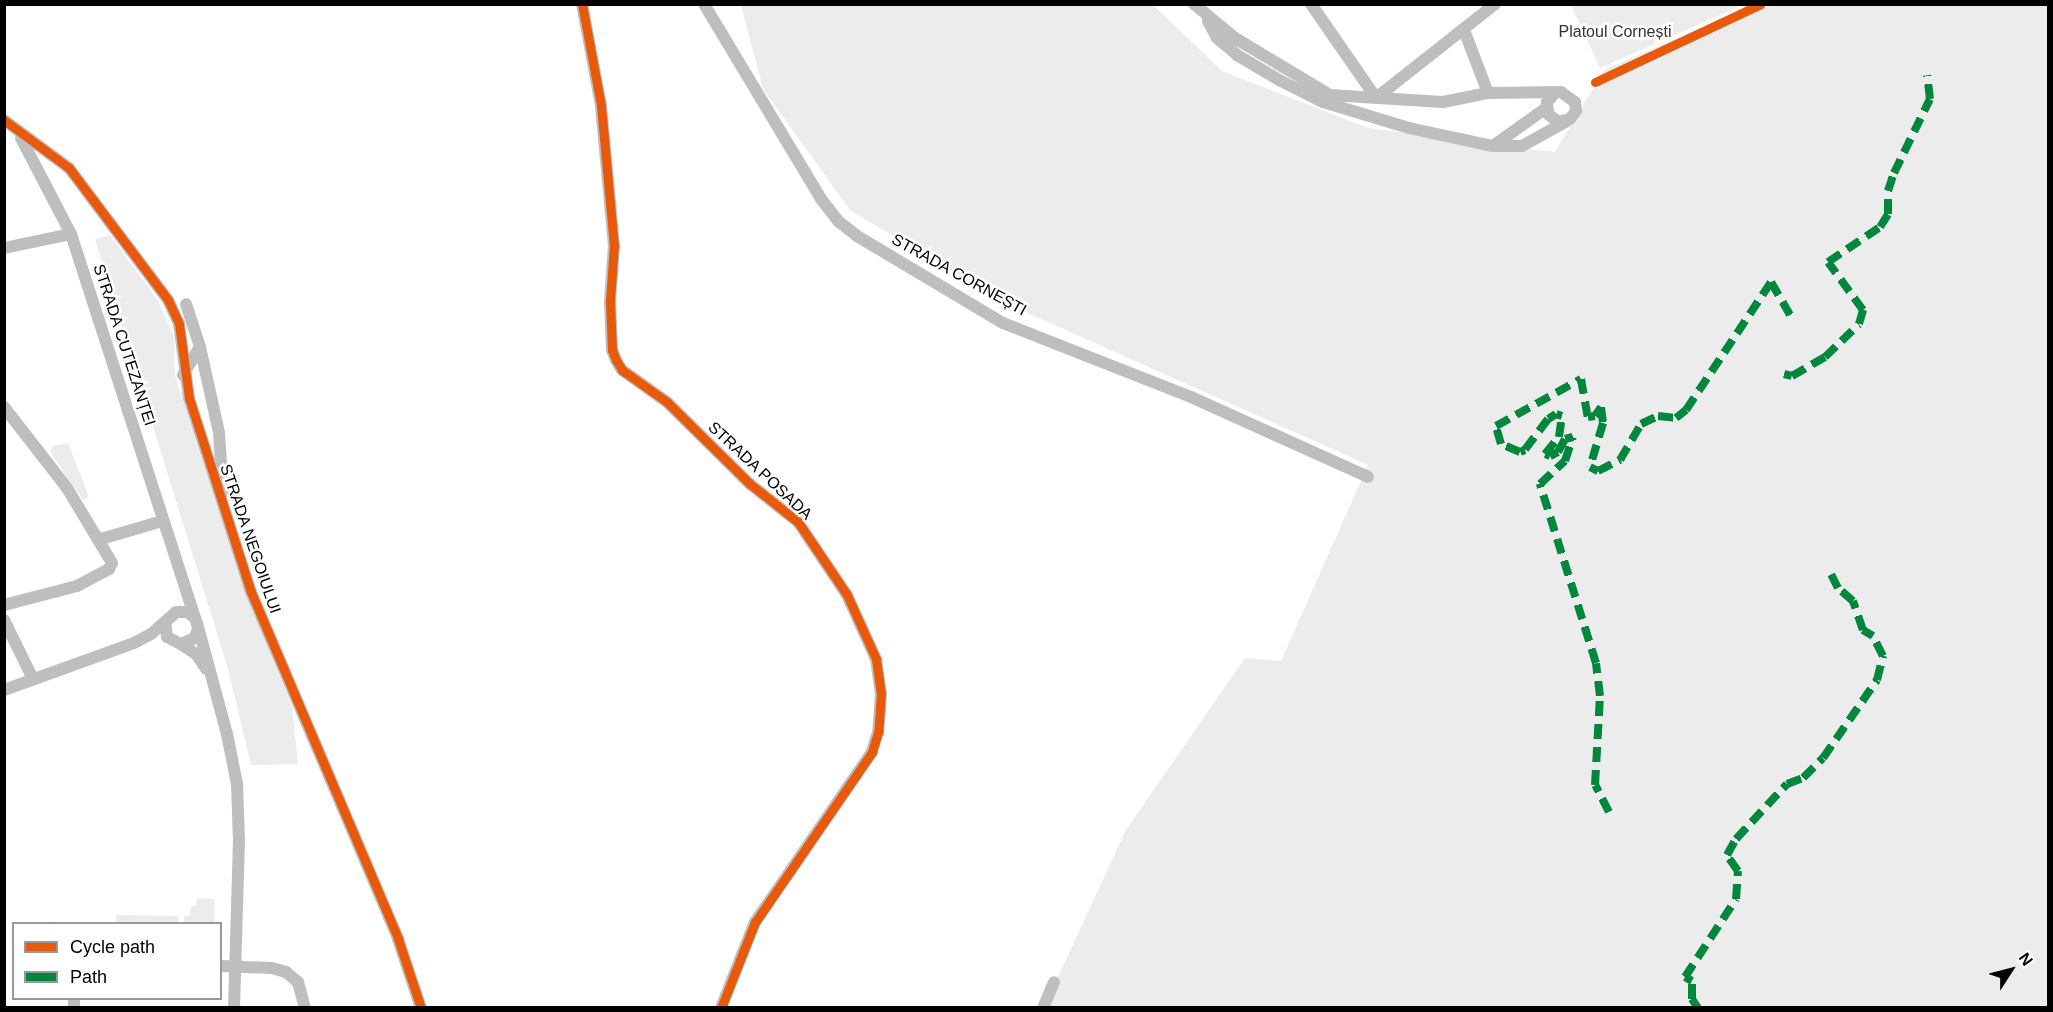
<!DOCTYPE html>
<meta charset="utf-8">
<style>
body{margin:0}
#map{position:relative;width:2053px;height:1012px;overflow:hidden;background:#fff;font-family:Arial,sans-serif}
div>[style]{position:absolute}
.green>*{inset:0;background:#ececec;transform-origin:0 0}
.minor>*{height:12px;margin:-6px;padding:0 6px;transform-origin:6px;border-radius:6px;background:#bebebe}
.quiet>*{height:8px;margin-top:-4px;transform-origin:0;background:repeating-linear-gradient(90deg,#00873e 0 15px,transparent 0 23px)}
.cycleway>*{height:9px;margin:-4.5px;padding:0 4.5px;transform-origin:4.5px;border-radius:4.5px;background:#e8590c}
span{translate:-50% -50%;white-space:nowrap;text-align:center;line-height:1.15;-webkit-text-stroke:5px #fff;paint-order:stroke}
.park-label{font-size:16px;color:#333}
.street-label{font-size:16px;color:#000}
.frame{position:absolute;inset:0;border:6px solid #000;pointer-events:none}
.legend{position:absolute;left:12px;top:922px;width:210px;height:78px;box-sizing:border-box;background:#fff;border:2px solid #999;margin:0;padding:8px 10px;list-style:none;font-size:18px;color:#000}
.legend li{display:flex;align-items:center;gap:12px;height:30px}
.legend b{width:30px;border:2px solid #999}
.north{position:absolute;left:1981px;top:940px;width:60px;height:60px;-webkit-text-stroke:4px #fff;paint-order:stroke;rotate:54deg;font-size:16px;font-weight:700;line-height:24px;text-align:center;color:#000}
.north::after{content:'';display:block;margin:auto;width:21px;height:27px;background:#000;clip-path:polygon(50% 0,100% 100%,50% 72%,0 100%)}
</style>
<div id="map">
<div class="green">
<i style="clip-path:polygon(741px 5px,1153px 5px,1222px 71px,1368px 128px,1555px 152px,1604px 70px,1752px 5px,2048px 5px,2048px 1007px,1044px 1007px,1126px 830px,1245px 658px,1281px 661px,1368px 465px,1001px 301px,850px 210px,763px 89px)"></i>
<i style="clip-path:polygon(1571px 5px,1743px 5px,1600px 68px)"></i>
<i style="clip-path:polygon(110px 235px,157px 299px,174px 337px,175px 375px,241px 582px,292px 707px,298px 764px,251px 765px,228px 669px,95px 239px)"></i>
<i style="clip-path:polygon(68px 443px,89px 497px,83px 500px,50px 452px,53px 446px)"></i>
<i style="clip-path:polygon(197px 898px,214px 899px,215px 923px,184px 923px,184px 916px,190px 916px,191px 906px,196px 906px)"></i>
<i style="left:116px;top:915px;width:62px;height:8px;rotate:1deg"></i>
</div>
<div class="minor">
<i style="left:582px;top:4px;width:104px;rotate:79.4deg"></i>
<i style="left:601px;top:106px;width:140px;rotate:84.7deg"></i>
<i style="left:614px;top:245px;width:56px;rotate:94.1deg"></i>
<i style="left:610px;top:301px;width:49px;rotate:87.7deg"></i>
<i style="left:612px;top:350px;width:11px;rotate:68deg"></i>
<i style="left:616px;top:360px;width:12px;rotate:59deg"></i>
<i style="left:622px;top:370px;width:55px;rotate:35.4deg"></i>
<i style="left:667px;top:402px;width:117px;rotate:44.7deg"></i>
<i style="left:750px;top:484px;width:61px;rotate:38.4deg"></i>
<i style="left:798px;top:522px;width:88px;rotate:56.1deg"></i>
<i style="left:847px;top:595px;width:70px;rotate:65.6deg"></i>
<i style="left:876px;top:659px;width:34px;rotate:82deg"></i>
<i style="left:881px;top:693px;width:39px;rotate:94deg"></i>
<i style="left:878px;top:732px;width:21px;rotate:107deg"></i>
<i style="left:872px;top:752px;width:206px;rotate:124.5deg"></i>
<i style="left:755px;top:922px;width:92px;rotate:111.6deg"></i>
<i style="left:704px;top:4px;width:227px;rotate:59deg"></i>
<i style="left:821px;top:199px;width:28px;rotate:52deg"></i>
<i style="left:838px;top:221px;width:24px;rotate:38deg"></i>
<i style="left:857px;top:236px;width:170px;rotate:30.8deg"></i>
<i style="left:1003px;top:323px;width:202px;rotate:21.5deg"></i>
<i style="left:1191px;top:397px;width:194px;rotate:24.3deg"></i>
<i style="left:1194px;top:4px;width:53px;rotate:39.7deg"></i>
<i style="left:1235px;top:38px;width:111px;rotate:31deg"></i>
<i style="left:1330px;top:95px;width:113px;rotate:3.5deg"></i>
<i style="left:1443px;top:102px;width:46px;rotate:-11.3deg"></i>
<i style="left:1488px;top:93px;width:73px;rotate:-0.8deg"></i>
<i style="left:1561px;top:92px;width:17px;rotate:36deg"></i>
<i style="left:1575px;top:102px;width:9px;rotate:84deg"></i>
<i style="left:1576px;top:111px;width:10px;rotate:127deg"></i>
<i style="left:1570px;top:119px;width:12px;rotate:166deg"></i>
<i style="left:1558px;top:122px;width:13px;rotate:-141deg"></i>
<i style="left:1548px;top:114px;width:12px;rotate:-95deg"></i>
<i style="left:1547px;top:102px;width:11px;rotate:-49deg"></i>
<i style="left:1311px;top:4px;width:114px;rotate:55.3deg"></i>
<i style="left:1208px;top:21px;width:19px;rotate:62deg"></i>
<i style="left:1217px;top:38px;width:26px;rotate:40deg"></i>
<i style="left:1237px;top:55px;width:51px;rotate:30.6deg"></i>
<i style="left:1281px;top:81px;width:47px;rotate:26.6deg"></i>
<i style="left:1323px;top:102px;width:90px;rotate:16.8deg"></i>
<i style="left:1409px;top:128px;width:86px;rotate:12.1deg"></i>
<i style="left:1493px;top:146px;width:29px"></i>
<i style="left:1522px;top:146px;width:51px;rotate:-29.1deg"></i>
<i style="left:1464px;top:30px;width:67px;rotate:69.1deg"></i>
<i style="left:1376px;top:98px;width:152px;rotate:-38.3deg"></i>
<i style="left:4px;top:120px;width:81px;rotate:36.4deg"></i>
<i style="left:69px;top:168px;width:165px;rotate:53.1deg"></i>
<i style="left:168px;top:300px;width:26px;rotate:65deg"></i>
<i style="left:179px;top:324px;width:75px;rotate:82.3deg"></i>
<i style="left:189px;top:398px;width:204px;rotate:72.3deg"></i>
<i style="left:251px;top:592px;width:377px;rotate:67deg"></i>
<i style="left:398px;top:939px;width:73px;rotate:71.6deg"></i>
<i style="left:21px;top:138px;width:108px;rotate:62.5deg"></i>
<i style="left:71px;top:234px;width:409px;rotate:72.1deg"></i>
<i style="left:197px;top:623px;width:115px;rotate:74.9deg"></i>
<i style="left:227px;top:734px;width:51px;rotate:78.7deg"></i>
<i style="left:237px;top:784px;width:56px;rotate:88deg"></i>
<i style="left:239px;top:840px;width:168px;rotate:91.7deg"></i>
<i style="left:1493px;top:146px;width:65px;rotate:-35.6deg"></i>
<i style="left:4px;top:248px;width:68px;rotate:-11.8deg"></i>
<i style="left:200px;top:347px;width:88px;rotate:77.5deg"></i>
<i style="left:219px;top:433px;width:60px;rotate:86.2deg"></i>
<i style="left:183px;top:375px;width:33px;rotate:-59deg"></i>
<i style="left:200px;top:347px;width:45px;rotate:-108deg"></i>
<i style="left:4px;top:407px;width:103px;rotate:52.1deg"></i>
<i style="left:67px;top:488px;width:87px;rotate:59deg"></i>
<i style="left:112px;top:563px;width:7px;rotate:117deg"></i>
<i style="left:109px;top:569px;width:36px;rotate:152deg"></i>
<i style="left:77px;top:586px;width:75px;rotate:165.4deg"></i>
<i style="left:101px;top:539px;width:64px;rotate:-16.4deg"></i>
<i style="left:4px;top:620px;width:64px;rotate:63.8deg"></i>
<i style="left:165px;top:622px;width:15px;rotate:82deg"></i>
<i style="left:167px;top:637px;width:16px;rotate:27deg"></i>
<i style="left:181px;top:644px;width:15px;rotate:-23deg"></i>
<i style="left:195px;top:638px;width:10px;rotate:-73deg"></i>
<i style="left:181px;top:644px;width:18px;rotate:34deg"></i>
<i style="left:196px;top:654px;width:18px;rotate:56deg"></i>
<i style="left:4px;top:690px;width:138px;rotate:-19.9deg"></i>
<i style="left:134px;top:643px;width:19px;rotate:-28deg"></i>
<i style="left:151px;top:634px;width:33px;rotate:-41deg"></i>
<i style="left:176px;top:612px;width:11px"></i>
<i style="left:187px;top:612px;width:10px;rotate:37deg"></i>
<i style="left:220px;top:966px;width:52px;rotate:2.2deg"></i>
<i style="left:272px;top:968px;width:15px;rotate:16deg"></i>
<i style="left:286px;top:972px;width:16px;rotate:40deg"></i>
<i style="left:298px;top:982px;width:27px;rotate:75deg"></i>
<i style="left:74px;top:998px;width:10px;rotate:90deg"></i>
<i style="left:1043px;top:1008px;width:28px;rotate:-67deg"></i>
</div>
<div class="quiet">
<i style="left:1784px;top:374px;width:8px;rotate:14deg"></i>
<i style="left:1792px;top:376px;width:38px;rotate:-30deg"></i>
<i style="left:1825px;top:357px;width:47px;rotate:-44.1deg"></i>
<i style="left:1859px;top:324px;width:15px;rotate:-74deg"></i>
<i style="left:1863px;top:310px;width:59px;rotate:-126.1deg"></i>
<i style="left:1828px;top:262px;width:63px;rotate:-33.9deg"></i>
<i style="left:1880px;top:227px;width:15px;rotate:-58deg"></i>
<i style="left:1888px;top:214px;width:23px;rotate:-90deg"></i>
<i style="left:1888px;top:191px;width:19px;rotate:-72deg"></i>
<i style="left:1894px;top:173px;width:82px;rotate:-64.1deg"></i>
<i style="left:1930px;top:99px;width:24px;rotate:-97deg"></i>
<i style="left:1609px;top:812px;width:30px;rotate:-117deg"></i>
<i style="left:1595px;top:785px;width:89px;rotate:-86.8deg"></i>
<i style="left:1600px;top:696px;width:33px;rotate:-97deg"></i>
<i style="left:1596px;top:663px;width:188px;rotate:-107.4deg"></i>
<i style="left:1540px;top:484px;width:34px;rotate:-43deg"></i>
<i style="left:1565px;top:461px;width:25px;rotate:-72deg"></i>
<i style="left:1573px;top:437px;width:8px;rotate:166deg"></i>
<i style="left:1565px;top:439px;width:15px;rotate:118deg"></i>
<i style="left:1558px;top:452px;width:9px;rotate:153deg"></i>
<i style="left:1550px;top:456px;width:5px;rotate:-158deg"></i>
<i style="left:1545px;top:454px;width:22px;rotate:-51deg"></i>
<i style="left:1559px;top:437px;width:21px;rotate:-82deg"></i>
<i style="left:1562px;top:416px;width:6px;rotate:-162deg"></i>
<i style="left:1556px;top:414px;width:9px;rotate:148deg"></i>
<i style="left:1548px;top:419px;width:39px;rotate:127deg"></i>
<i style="left:1525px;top:450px;width:5px;rotate:158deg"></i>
<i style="left:1520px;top:452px;width:21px;rotate:-157deg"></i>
<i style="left:1501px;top:444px;width:19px;rotate:-106deg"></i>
<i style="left:1496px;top:426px;width:97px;rotate:-28.9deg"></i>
<i style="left:1581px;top:379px;width:39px;rotate:80deg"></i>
<i style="left:1588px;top:417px;width:7px;rotate:-8deg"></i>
<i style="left:1595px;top:416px;width:11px;rotate:-56deg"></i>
<i style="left:1601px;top:407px;width:16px;rotate:83deg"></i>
<i style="left:1603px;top:423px;width:46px;rotate:106.5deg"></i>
<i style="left:1590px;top:467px;width:9px;rotate:27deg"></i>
<i style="left:1598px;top:471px;width:25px;rotate:-27deg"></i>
<i style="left:1620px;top:460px;width:42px;rotate:-59.7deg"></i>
<i style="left:1641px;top:424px;width:19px;rotate:-25deg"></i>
<i style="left:1658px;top:416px;width:18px;rotate:6deg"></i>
<i style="left:1676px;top:418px;width:13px;rotate:-39deg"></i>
<i style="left:1686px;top:410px;width:154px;rotate:-56.4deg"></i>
<i style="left:1771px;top:282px;width:39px;rotate:60deg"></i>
<i style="left:1698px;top:1008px;width:11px;rotate:-124deg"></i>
<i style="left:1692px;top:999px;width:18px;rotate:-90deg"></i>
<i style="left:1692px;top:981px;width:8px;rotate:-150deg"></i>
<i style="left:1685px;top:977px;width:93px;rotate:-56.8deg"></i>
<i style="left:1736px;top:899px;width:28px;rotate:-86deg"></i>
<i style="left:1738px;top:871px;width:19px;rotate:-125deg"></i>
<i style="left:1727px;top:855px;width:18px;rotate:-61deg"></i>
<i style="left:1736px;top:839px;width:75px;rotate:-47.2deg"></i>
<i style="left:1787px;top:784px;width:17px;rotate:-21deg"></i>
<i style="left:1803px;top:778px;width:28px;rotate:-45deg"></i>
<i style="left:1823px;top:758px;width:95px;rotate:-55.3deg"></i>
<i style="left:1877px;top:680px;width:25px;rotate:-76deg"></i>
<i style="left:1883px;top:656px;width:22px;rotate:-117deg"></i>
<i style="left:1873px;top:636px;width:12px;rotate:-149deg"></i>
<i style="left:1863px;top:630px;width:31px;rotate:-109deg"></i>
<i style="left:1853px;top:601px;width:20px;rotate:-139deg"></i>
<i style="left:1838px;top:588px;width:16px;rotate:-117deg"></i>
</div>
<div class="cycleway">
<i style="left:582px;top:4px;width:104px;rotate:79.4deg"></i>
<i style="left:601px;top:106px;width:140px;rotate:84.7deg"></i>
<i style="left:614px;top:245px;width:56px;rotate:94.1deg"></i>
<i style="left:610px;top:301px;width:49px;rotate:87.7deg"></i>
<i style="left:612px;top:350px;width:11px;rotate:68deg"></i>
<i style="left:616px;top:360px;width:12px;rotate:59deg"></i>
<i style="left:622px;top:370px;width:55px;rotate:35.4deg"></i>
<i style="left:667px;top:402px;width:117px;rotate:44.7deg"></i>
<i style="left:750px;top:484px;width:61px;rotate:38.4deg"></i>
<i style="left:798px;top:522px;width:88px;rotate:56.1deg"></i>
<i style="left:847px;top:595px;width:70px;rotate:65.6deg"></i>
<i style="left:876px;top:659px;width:34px;rotate:82deg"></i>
<i style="left:881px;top:693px;width:39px;rotate:94deg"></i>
<i style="left:878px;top:732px;width:21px;rotate:107deg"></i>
<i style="left:872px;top:752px;width:206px;rotate:124.5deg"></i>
<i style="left:755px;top:922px;width:92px;rotate:111.6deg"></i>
<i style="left:1595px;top:82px;width:183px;rotate:-25.2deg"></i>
<i style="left:4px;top:120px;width:81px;rotate:36.4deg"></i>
<i style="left:69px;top:168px;width:165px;rotate:53.1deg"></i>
<i style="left:168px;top:300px;width:26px;rotate:65deg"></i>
<i style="left:179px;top:324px;width:75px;rotate:82.3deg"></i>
<i style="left:189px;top:398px;width:204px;rotate:72.3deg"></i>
<i style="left:251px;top:592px;width:377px;rotate:67deg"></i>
<i style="left:398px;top:939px;width:73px;rotate:71.6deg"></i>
</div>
<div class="park-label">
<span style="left:1615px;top:32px">Platoul Cornești</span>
</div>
<div class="street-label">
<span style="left:959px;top:275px;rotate:29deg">STRADA CORNEȘTI</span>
<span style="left:124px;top:345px;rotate:72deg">STRADA CUTEZANȚEI</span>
<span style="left:760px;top:471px;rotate:43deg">STRADA POSADA</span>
<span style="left:250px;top:539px;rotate:71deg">STRADA NEGOIULUI</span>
</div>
<div class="frame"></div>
<ul class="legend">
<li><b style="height:8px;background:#e8590c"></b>Cycle path</li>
<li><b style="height:8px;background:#00873e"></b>Path</li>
</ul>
<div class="north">N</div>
</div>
